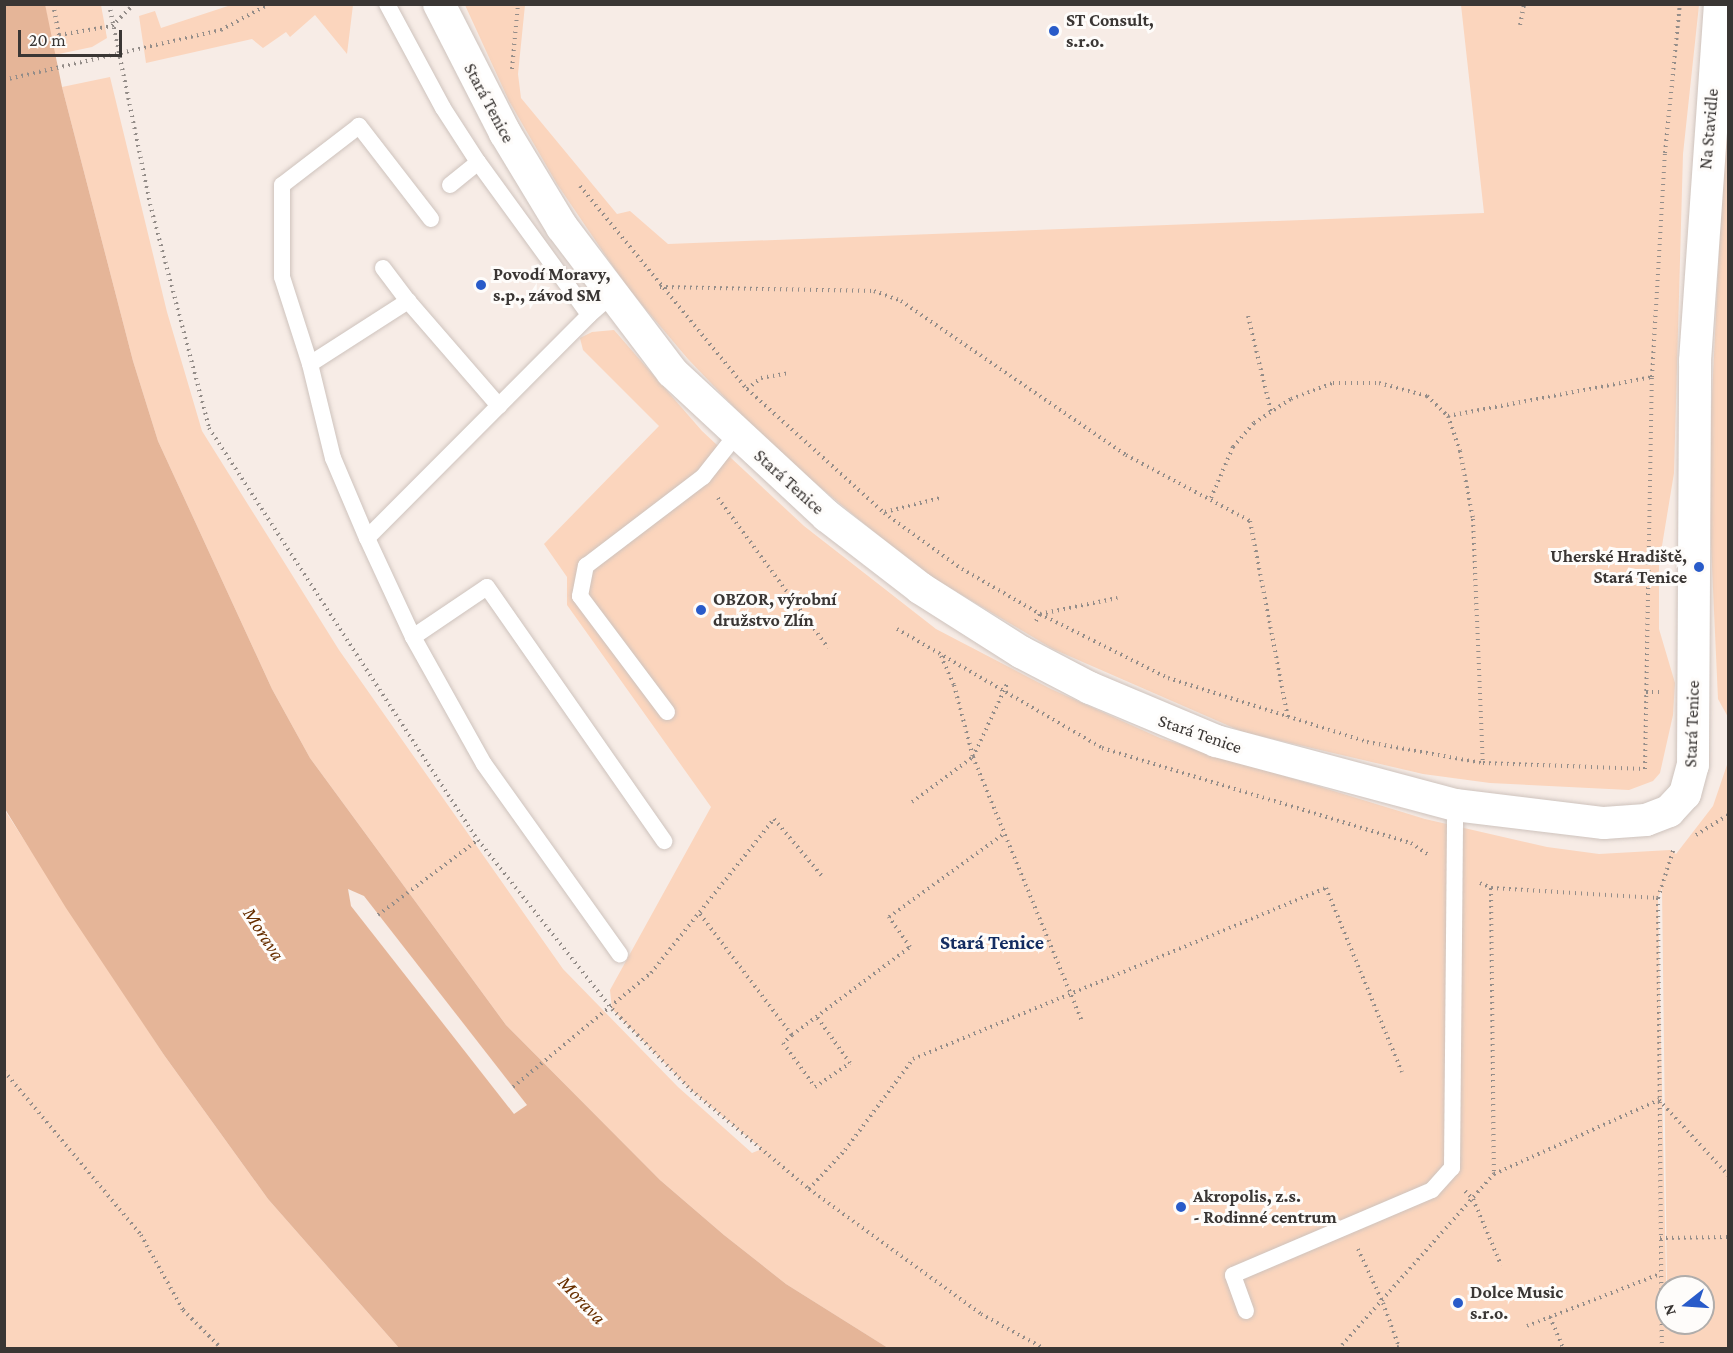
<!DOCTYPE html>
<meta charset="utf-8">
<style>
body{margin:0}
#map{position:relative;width:1733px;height:1353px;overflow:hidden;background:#f7ece6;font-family:"Crimson Pro",serif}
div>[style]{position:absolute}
.green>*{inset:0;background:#fbd5bd}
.water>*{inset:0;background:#e5b598}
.pier>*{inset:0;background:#f7ece6}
.path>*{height:4px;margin-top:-2px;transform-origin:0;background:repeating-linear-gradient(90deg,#948d89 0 1.5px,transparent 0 6px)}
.roads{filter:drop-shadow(0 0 2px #cec3bd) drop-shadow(0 0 2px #cec3bd)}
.service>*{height:16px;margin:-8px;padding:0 8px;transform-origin:8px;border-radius:8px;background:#fff}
.minor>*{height:32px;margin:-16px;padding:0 16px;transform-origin:16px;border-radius:16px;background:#fff}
.dots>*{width:16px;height:16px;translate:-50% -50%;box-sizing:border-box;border:3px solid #fefcfa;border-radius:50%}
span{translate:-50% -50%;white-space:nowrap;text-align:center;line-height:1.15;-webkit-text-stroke:6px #fefcfa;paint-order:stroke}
.poi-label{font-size:18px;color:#3a3634;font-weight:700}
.left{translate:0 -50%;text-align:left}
.right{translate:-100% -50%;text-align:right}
.street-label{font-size:18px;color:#3a3634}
.water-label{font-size:20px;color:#682f00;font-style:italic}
.neighbourhood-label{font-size:20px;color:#132c61;font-weight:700}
.frame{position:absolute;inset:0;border:6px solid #3a3634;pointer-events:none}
.north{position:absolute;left:1655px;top:1275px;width:60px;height:60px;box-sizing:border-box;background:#fefcfa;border:2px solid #b0adab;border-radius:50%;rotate:253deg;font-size:16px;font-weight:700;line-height:24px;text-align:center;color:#3a3634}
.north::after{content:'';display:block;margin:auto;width:21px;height:27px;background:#295bc9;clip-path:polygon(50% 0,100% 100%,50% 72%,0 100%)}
.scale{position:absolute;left:18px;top:30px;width:104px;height:27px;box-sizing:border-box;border:3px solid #3a3634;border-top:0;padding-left:8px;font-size:18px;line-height:21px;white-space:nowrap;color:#3a3634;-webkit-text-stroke:4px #fefcfa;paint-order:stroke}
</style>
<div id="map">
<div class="green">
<i style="clip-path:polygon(45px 5px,101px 5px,107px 38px,92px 47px,54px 55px)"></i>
<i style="clip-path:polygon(231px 5px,353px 5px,347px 54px,315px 15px,290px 37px,286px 32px,263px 48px,252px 39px,146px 63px,139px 16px,155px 11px,161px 28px)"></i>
<i style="clip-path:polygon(465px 5px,525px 5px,518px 74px,521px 98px,617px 214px,630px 211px,668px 244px,1484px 213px,1461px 5px,1699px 5px,1683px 154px,1674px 473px,1659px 564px,1659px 629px,1675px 683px,1673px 715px,1660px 773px,1653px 781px,1629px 790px,1490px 783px,1423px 774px,1243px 732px,1053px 649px,920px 570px,773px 448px,688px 359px,627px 287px,557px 184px,509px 101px)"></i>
<i style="clip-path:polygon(1728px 68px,1728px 717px,1718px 699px,1708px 478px)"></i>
<i style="clip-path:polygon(evenodd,110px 77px,167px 312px,202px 431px,339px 650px,563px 969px,678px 1087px,752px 1153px,762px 1149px,691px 1090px,612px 1009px,610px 990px,711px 807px,567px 605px,567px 577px,544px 544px,659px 426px,583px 350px,580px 338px,592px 332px,614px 330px,702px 431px,804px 526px,936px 629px,1051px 689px,1160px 738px,1425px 819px,1547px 847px,1599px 854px,1670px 850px,1676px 854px,1713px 806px,1728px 762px,1728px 1348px,888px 1348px,786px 1284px,724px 1235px,660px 1180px,506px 1025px,310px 758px,272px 689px,158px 441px,133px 361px,62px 87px,110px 77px,1662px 888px,1667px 1287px,1703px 1287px,1703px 1323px,1667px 1323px,1658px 898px,1662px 888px)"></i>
<i style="clip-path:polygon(4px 809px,164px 1055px,268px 1199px,399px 1348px,5px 1348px)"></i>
</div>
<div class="water">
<i style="clip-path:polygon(45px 4px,62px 87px,133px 361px,158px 441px,272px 689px,310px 758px,506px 1025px,660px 1180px,724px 1235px,786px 1284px,888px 1348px,399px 1348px,268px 1199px,164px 1055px,66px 908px,5px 809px,5px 5px)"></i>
</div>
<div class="pier">
<i style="clip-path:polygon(348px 889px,364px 896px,527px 1105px,514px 1114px,351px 906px)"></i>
</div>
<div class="path">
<i style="left:53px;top:4px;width:32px;rotate:79deg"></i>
<i style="left:59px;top:35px;width:54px;rotate:-9.6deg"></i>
<i style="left:112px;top:26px;width:31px;rotate:-45deg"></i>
<i style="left:109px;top:4px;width:204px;rotate:78.4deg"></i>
<i style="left:150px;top:204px;width:232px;rotate:75.2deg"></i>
<i style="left:209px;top:428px;width:492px;rotate:56.9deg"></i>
<i style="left:478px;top:840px;width:216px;rotate:51.6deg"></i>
<i style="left:612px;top:1009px;width:113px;rotate:45.7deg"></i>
<i style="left:691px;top:1090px;width:154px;rotate:40deg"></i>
<i style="left:809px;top:1189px;width:213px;rotate:36deg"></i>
<i style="left:981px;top:1314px;width:71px;rotate:28.7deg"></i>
<i style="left:1520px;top:25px;width:21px;rotate:-79deg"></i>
<i style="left:512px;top:69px;width:65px;rotate:-84.7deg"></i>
<i style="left:4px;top:80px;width:223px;rotate:-13deg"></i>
<i style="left:221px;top:30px;width:55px;rotate:-28.4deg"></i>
<i style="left:580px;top:186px;width:263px;rotate:50.6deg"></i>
<i style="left:747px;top:389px;width:185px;rotate:42.1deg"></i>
<i style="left:884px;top:513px;width:96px;rotate:35.7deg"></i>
<i style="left:962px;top:569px;width:90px;rotate:30deg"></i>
<i style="left:1040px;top:614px;width:143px;rotate:26.6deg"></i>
<i style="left:1168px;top:678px;width:209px;rotate:17.8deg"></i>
<i style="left:1367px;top:742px;width:118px;rotate:10.3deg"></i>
<i style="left:1483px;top:763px;width:162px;rotate:2.1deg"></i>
<i style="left:1645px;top:769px;width:392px;rotate:-89deg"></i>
<i style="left:1652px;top:377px;width:224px;rotate:-86.7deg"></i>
<i style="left:1665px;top:153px;width:150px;rotate:-84.3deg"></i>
<i style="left:660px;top:287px;width:214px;rotate:1.1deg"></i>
<i style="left:874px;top:291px;width:29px;rotate:20deg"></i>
<i style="left:901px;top:301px;width:273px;rotate:34.4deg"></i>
<i style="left:1126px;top:455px;width:140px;rotate:28deg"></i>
<i style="left:1250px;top:521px;width:201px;rotate:79.1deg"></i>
<i style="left:1248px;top:316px;width:99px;rotate:76.5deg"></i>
<i style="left:747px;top:389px;width:18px;rotate:-38deg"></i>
<i style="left:761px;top:378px;width:28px;rotate:-10deg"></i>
<i style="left:1448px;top:416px;width:208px;rotate:-10.8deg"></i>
<i style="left:718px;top:498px;width:186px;rotate:53.7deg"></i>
<i style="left:1211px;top:498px;width:56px;rotate:-66.7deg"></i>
<i style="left:1233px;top:447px;width:32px;rotate:-49deg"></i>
<i style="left:1254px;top:423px;width:44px;rotate:-33deg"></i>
<i style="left:1291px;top:399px;width:45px;rotate:-20.9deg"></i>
<i style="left:1333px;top:383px;width:46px"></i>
<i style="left:1379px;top:383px;width:50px;rotate:15.2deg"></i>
<i style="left:1427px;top:396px;width:29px;rotate:44deg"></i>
<i style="left:1448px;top:416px;width:37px;rotate:71deg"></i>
<i style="left:1460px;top:451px;width:69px;rotate:79.2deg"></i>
<i style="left:1473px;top:519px;width:244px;rotate:87.7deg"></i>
<i style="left:885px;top:512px;width:57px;rotate:-14.3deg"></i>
<i style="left:1036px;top:621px;width:8px;rotate:-60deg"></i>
<i style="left:1040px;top:614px;width:79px;rotate:-11.7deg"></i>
<i style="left:897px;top:629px;width:237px;rotate:30.1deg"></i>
<i style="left:1102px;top:748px;width:323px;rotate:17.1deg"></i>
<i style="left:1411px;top:843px;width:22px;rotate:34deg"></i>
<i style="left:941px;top:656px;width:32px;rotate:66deg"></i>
<i style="left:954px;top:685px;width:74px;rotate:75.2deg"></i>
<i style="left:973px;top:757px;width:287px;rotate:67.6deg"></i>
<i style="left:1646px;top:692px;width:15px"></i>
<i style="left:912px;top:802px;width:76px;rotate:-36.4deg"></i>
<i style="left:973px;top:757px;width:83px;rotate:-65deg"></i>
<i style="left:1696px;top:835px;width:38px;rotate:-32deg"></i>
<i style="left:1480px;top:883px;width:12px;rotate:24deg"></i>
<i style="left:1491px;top:888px;width:167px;rotate:3.4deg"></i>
<i style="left:1658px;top:898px;width:52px;rotate:-72.3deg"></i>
<i style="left:1491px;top:888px;width:286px;rotate:89.4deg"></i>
<i style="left:1658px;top:898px;width:450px;rotate:89.5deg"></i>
<i style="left:700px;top:914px;width:152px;rotate:52.8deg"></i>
<i style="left:792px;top:1035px;width:147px;rotate:-36.7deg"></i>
<i style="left:910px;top:947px;width:37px;rotate:-125deg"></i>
<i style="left:889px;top:917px;width:143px;rotate:-35.9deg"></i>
<i style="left:378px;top:915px;width:125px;rotate:-36.9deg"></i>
<i style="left:792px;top:1035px;width:12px;rotate:138deg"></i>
<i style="left:783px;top:1043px;width:54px;rotate:54deg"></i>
<i style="left:815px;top:1087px;width:42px;rotate:-34.4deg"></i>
<i style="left:850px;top:1063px;width:57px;rotate:-125.7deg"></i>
<i style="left:4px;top:1071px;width:214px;rotate:50.1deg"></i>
<i style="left:141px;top:1235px;width:86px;rotate:60.8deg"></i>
<i style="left:183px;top:1310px;width:54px;rotate:45deg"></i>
<i style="left:513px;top:1087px;width:179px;rotate:-39.6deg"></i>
<i style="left:651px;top:973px;width:197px;rotate:-51.4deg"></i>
<i style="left:774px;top:819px;width:75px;rotate:49.9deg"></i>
<i style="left:809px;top:1189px;width:53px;rotate:-47.3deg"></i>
<i style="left:845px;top:1150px;width:114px;rotate:-53.2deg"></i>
<i style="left:913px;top:1059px;width:447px;rotate:-22.5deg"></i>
<i style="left:1326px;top:888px;width:199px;rotate:67.6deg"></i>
<i style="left:1465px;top:1191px;width:11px;rotate:45deg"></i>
<i style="left:1473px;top:1199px;width:72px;rotate:67deg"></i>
<i style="left:1660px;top:1238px;width:68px;rotate:-0.8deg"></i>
<i style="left:1358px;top:1249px;width:60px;rotate:65.2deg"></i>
<i style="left:1383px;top:1303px;width:47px;rotate:70deg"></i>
<i style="left:1399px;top:1347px;width:4px;rotate:166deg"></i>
<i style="left:1550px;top:1317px;width:34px;rotate:67deg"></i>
<i style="left:1527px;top:1326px;width:143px;rotate:-21.4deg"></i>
<i style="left:1342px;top:1345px;width:229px;rotate:-48.4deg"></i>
<i style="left:1494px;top:1174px;width:181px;rotate:-24.2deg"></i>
<i style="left:1659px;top:1100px;width:102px;rotate:47.4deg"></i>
</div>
<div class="roads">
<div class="service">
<i style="left:387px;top:4px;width:118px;rotate:61.7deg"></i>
<i style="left:443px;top:108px;width:64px;rotate:57.1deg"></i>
<i style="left:478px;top:162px;width:189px;rotate:54deg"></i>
<i style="left:589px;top:315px;width:29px;rotate:-41deg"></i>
<i style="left:450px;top:185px;width:36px;rotate:-39deg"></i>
<i style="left:431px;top:219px;width:118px;rotate:-127.7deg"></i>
<i style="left:359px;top:126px;width:97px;rotate:142.5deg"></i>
<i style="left:282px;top:185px;width:92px;rotate:90deg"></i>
<i style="left:282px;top:277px;width:91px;rotate:72.2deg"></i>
<i style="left:310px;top:364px;width:97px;rotate:76.3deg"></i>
<i style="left:333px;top:458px;width:87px;rotate:67deg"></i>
<i style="left:367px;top:538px;width:315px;rotate:-45.1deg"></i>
<i style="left:383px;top:268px;width:41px;rotate:52.9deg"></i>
<i style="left:310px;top:364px;width:117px;rotate:-32.7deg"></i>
<i style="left:408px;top:301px;width:139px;rotate:49.1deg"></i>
<i style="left:367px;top:538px;width:109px;rotate:65.1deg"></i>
<i style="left:413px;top:637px;width:89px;rotate:-34deg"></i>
<i style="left:487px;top:587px;width:310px;rotate:55.1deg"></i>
<i style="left:413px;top:637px;width:145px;rotate:60.8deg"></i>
<i style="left:484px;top:764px;width:234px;rotate:54.5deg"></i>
<i style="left:667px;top:712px;width:145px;rotate:-126.9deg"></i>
<i style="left:580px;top:596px;width:31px;rotate:-79deg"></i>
<i style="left:586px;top:566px;width:147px;rotate:-37.3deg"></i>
<i style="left:703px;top:477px;width:53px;rotate:-51.8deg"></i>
<i style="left:1246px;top:1311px;width:38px;rotate:-110deg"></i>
<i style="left:1233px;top:1275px;width:216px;rotate:-23.1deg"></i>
<i style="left:1432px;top:1190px;width:30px;rotate:-48deg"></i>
<i style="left:1452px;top:1168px;width:363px;rotate:-89.5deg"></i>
</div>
<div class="minor">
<i style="left:439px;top:4px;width:145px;rotate:62.9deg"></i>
<i style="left:505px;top:133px;width:110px;rotate:58.8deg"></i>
<i style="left:562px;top:227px;width:182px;rotate:52.8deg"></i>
<i style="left:672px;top:372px;width:212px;rotate:42.9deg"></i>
<i style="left:827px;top:516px;width:118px;rotate:37.7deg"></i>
<i style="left:920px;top:588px;width:120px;rotate:32.4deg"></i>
<i style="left:1021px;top:652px;width:78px;rotate:27.6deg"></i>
<i style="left:1090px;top:688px;width:137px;rotate:22.8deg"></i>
<i style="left:1216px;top:741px;width:247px;rotate:15deg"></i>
<i style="left:1455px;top:805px;width:150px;rotate:6.9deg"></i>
<i style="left:1604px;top:823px;width:42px;rotate:-4.1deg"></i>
<i style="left:1646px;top:820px;width:25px;rotate:-21deg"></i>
<i style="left:1669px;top:811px;width:23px;rotate:-47deg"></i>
<i style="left:1685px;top:794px;width:30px;rotate:-75deg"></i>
<i style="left:1693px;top:765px;width:404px;rotate:-89.7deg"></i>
<i style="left:1695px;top:361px;width:358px;rotate:-86deg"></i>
</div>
</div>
<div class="dots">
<i style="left:1054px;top:31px;background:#295bc9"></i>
<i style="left:481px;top:285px;background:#295bc9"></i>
<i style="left:1699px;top:567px;background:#295bc9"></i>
<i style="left:701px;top:610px;background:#295bc9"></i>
<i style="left:1181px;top:1207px;background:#295bc9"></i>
<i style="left:1458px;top:1303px;background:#295bc9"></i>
</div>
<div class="poi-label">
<span class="left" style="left:1066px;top:31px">ST Consult,<br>s.r.o.</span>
<span class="left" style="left:493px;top:285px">Povodí Moravy,<br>s.p., závod SM</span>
<span class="right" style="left:1687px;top:567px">Uherské Hradiště,<br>Stará Tenice</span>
<span class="left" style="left:713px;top:610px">OBZOR, výrobní<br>družstvo Zlín</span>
<span class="left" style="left:1193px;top:1207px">Akropolis, z.s.<br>- Rodinné centrum</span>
<span class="left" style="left:1470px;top:1303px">Dolce Music<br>s.r.o.</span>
</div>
<div class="street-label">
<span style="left:489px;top:103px;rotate:62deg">Stará Tenice</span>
<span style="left:1709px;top:129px;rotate:-85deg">Na Stavidle</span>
<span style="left:789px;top:482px;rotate:42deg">Stará Tenice</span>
<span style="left:1692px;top:724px;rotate:-88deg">Stará Tenice</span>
<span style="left:1200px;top:734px;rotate:19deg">Stará Tenice</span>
</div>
<div class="water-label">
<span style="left:264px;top:934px;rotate:57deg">Morava</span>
<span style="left:582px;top:1300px;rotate:46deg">Morava</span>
</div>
<div class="neighbourhood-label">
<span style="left:992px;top:942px">Stará Tenice</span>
</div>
<div class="frame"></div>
<div class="north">N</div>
<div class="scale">20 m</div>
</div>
